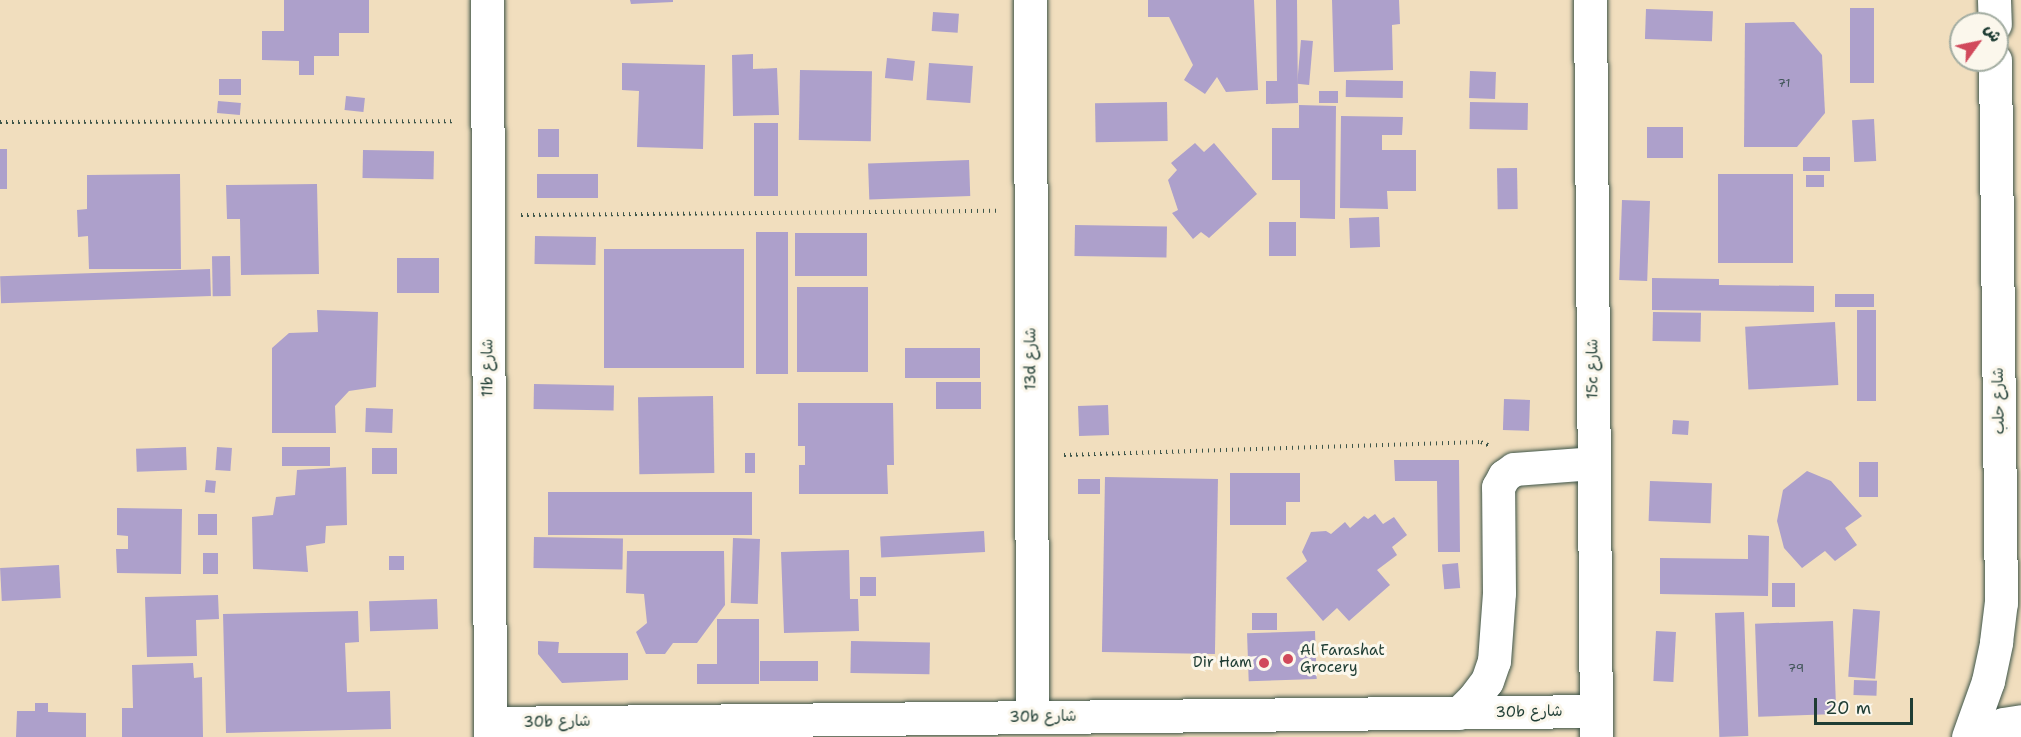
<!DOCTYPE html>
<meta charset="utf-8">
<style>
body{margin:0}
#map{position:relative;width:2021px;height:737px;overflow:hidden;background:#f1debe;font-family:"Shantell Sans","Playpen Sans Arabic",sans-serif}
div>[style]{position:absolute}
.building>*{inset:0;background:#ada0cb;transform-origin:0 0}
.path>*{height:4px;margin-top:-2px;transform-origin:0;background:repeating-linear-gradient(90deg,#3e5549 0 1.5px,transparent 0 6px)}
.roads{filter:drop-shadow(0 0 2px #3e5549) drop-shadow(0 0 2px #3e5549)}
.minor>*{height:33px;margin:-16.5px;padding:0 16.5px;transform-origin:16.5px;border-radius:16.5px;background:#fff}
.dots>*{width:16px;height:16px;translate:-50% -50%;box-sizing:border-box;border:3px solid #fbf7ec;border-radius:50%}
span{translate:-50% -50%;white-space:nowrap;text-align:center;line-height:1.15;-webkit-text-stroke:6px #fbf7ec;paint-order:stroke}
.number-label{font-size:12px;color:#42565a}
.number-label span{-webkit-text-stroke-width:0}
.street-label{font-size:15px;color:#1f3d34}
.poi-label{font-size:15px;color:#1f3d34}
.left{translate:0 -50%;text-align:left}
.right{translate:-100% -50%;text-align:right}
.north{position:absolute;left:1949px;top:12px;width:60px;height:60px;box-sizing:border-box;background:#fbf7ec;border:2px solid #a3ada2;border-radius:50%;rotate:57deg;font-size:16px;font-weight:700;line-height:24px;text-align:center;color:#1f3d34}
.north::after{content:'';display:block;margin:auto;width:21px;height:27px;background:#d1495b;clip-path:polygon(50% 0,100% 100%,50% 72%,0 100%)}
.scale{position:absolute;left:1814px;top:698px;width:99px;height:27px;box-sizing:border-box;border:3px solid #1f3d34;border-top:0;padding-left:8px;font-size:18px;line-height:21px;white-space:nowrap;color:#1f3d34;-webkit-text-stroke:4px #fbf7ec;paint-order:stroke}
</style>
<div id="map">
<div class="building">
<i style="clip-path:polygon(284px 0,369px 0,369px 33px,339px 33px,339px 56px,314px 56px,314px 75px,299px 75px,299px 61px,262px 60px,262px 31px,284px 31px)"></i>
<i style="clip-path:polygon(630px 0,673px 0,673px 2px,631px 4px)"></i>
<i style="clip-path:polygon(1148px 0,1254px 0,1258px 90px,1226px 92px,1217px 77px,1205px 94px,1184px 80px,1193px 65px,1169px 17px,1148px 17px)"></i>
<i style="clip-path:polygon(1276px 0,1297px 0,1298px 103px,1266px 104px,1266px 81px,1277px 81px)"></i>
<i style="clip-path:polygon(1332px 0,1399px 0,1400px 24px,1392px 25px,1393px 70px,1334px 72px)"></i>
<i style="left:1850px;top:8px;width:24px;height:75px"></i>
<i style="left:1646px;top:9px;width:67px;height:30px;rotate:2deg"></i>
<i style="left:933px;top:12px;width:26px;height:19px;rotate:4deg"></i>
<i style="clip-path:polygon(1794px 22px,1822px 55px,1825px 113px,1797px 147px,1744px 147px,1745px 23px)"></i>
<i style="left:1301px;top:40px;width:12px;height:44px;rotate:5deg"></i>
<i style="clip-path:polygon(753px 54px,753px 69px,777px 68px,779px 115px,733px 116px,732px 55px)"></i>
<i style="left:887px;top:58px;width:28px;height:20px;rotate:6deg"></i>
<i style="clip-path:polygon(622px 63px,705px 65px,703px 149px,637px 147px,639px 91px,622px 90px)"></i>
<i style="left:929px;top:63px;width:44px;height:37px;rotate:4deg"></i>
<i style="left:800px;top:70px;width:72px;height:70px;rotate:1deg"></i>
<i style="left:1470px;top:71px;width:26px;height:27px;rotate:2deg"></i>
<i style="left:219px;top:79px;width:22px;height:16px"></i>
<i style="left:1346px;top:80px;width:57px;height:17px;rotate:1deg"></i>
<i style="left:1319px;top:91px;width:19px;height:12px"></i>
<i style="left:346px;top:96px;width:19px;height:14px;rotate:6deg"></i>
<i style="left:218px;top:101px;width:23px;height:12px;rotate:5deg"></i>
<i style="left:1167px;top:102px;width:39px;height:72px;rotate:89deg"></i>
<i style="left:1470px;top:102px;width:58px;height:27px;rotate:1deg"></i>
<i style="clip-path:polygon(1299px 105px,1336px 106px,1335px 219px,1300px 218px,1300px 180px,1272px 180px,1272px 128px,1299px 128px)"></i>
<i style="clip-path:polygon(1341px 116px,1403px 117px,1402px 135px,1382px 135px,1382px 150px,1416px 150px,1416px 191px,1387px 191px,1388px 209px,1340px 208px)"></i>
<i style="left:1874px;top:119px;width:42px;height:22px;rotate:87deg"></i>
<i style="left:754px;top:123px;width:24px;height:73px"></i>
<i style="left:1683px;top:127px;width:31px;height:36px;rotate:90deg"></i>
<i style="left:538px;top:129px;width:21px;height:28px"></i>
<i style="clip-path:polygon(1195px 143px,1204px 152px,1214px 143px,1257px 194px,1209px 238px,1201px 232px,1193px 239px,1172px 213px,1178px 210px,1168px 180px,1177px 170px,1171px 163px)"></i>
<i style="left:0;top:149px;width:7px;height:40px"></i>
<i style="left:363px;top:150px;width:71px;height:28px;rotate:1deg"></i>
<i style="left:1830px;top:157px;width:14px;height:27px;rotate:90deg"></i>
<i style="left:969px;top:160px;width:36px;height:101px;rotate:88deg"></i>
<i style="left:1517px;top:168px;width:41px;height:20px;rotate:89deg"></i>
<i style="clip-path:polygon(180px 174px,181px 269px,89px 269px,88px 236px,78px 237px,77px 210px,87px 209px,87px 175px)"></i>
<i style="left:598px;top:174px;width:24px;height:61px;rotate:90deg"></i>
<i style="left:1718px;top:174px;width:75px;height:89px"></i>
<i style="left:1806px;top:175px;width:18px;height:12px"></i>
<i style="clip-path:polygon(317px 184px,319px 274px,241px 275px,240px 219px,227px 219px,226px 185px)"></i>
<i style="left:1622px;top:200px;width:28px;height:80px;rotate:2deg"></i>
<i style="left:1379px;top:217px;width:30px;height:30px;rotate:88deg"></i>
<i style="left:1269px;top:222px;width:27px;height:34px"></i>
<i style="left:1075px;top:225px;width:92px;height:31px;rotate:1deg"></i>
<i style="left:756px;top:232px;width:32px;height:142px"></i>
<i style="left:795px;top:233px;width:72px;height:43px"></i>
<i style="left:535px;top:236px;width:61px;height:28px;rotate:1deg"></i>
<i style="left:604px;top:249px;width:140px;height:119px"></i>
<i style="left:230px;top:256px;width:40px;height:18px;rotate:89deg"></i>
<i style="left:397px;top:258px;width:42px;height:35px"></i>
<i style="left:210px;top:269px;width:27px;height:210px;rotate:88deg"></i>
<i style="clip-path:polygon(1652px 278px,1719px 279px,1719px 285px,1814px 286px,1814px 312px,1652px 310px)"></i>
<i style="left:797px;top:287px;width:71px;height:85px"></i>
<i style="left:1835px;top:294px;width:39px;height:13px"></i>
<i style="clip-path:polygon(317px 310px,378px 312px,376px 387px,349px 391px,335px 406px,336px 433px,272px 433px,272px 348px,289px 333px,318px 332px)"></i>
<i style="left:1857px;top:310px;width:19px;height:91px"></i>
<i style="left:1653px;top:312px;width:48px;height:29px;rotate:1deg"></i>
<i style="left:1835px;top:322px;width:63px;height:90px;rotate:87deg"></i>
<i style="left:905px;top:348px;width:75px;height:30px"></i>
<i style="left:936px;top:382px;width:45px;height:27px"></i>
<i style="left:534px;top:384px;width:80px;height:25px;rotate:1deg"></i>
<i style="left:713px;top:396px;width:77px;height:75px;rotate:89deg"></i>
<i style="left:1504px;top:399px;width:26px;height:31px;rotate:2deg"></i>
<i style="clip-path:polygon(798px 403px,893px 403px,894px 465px,887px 465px,888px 494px,799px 494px,799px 465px,805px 465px,805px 446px,798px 446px)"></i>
<i style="left:1108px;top:405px;width:30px;height:30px;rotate:88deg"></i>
<i style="left:366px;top:408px;width:27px;height:24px;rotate:2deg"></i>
<i style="left:1673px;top:420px;width:16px;height:14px;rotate:4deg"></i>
<i style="left:186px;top:447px;width:23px;height:50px;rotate:88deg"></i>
<i style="left:217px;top:447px;width:15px;height:23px;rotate:4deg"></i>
<i style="left:330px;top:447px;width:19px;height:48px;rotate:90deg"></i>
<i style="left:372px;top:448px;width:25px;height:26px"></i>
<i style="left:745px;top:453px;width:10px;height:20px"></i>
<i style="clip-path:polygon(1394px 460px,1459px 460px,1460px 552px,1438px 552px,1437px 481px,1395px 481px)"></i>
<i style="left:1859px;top:462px;width:19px;height:35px"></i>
<i style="clip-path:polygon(346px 467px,347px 525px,326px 526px,325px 543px,306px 546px,308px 572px,253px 569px,252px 517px,273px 515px,276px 497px,295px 495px,297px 470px)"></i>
<i style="clip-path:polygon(1807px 471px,1831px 481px,1862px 516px,1845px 528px,1857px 545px,1835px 561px,1825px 551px,1802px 568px,1784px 548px,1777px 521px,1783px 490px)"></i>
<i style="clip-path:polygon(1230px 473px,1300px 473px,1300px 502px,1286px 502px,1286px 525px,1230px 525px)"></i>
<i style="left:1105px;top:477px;width:113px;height:175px;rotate:1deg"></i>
<i style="left:1078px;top:479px;width:22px;height:15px"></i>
<i style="left:206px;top:480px;width:10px;height:12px;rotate:6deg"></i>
<i style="left:1650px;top:481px;width:62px;height:40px;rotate:2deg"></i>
<i style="left:548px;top:492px;width:204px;height:43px"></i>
<i style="clip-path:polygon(117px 508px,182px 509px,181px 574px,117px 573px,116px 549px,128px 549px,128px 536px,117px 535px)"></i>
<i style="left:198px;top:514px;width:19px;height:21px"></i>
<i style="clip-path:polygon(1375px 514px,1383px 524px,1394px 517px,1407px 535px,1392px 547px,1397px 555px,1377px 570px,1390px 585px,1349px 621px,1337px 608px,1323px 621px,1286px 578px,1307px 561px,1302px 552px,1311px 532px,1326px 531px,1331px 534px,1345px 522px,1350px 528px,1364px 516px,1368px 519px)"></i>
<i style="left:984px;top:531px;width:21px;height:104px;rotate:87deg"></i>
<i style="clip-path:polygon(1748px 535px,1769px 536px,1768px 596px,1660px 594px,1660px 558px,1748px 559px)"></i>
<i style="left:534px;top:537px;width:89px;height:31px;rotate:1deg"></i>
<i style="left:733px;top:538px;width:27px;height:65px;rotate:2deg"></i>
<i style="clip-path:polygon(849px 550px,850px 599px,858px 599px,859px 631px,784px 633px,781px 552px)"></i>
<i style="clip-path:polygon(627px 551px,724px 551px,725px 605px,697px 643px,673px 643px,665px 654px,646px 654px,636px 632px,647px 623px,644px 594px,626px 593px)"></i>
<i style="left:203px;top:553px;width:15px;height:21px"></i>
<i style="left:404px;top:556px;width:14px;height:15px;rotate:90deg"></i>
<i style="left:1458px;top:563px;width:25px;height:16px;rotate:85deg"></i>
<i style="left:59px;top:565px;width:33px;height:59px;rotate:87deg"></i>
<i style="left:860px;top:577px;width:16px;height:19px"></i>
<i style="left:1772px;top:583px;width:23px;height:24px"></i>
<i style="clip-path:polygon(218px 595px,219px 619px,196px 620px,197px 656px,147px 657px,145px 597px)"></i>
<i style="left:437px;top:599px;width:30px;height:68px;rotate:88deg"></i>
<i style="left:1853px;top:609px;width:27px;height:68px;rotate:4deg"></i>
<i style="clip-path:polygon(358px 611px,359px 642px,345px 643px,347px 692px,390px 691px,391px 729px,226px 733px,223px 614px)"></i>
<i style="left:1744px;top:612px;width:124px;height:29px;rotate:88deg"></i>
<i style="left:1252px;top:613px;width:25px;height:17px"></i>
<i style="clip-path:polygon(717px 619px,759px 619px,759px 684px,697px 684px,697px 664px,717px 664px)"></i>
<i style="left:1833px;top:621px;width:93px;height:78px;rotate:88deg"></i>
<i style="left:1315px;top:631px;width:48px;height:68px;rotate:88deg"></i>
<i style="left:1656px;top:631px;width:20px;height:50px;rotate:3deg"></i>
<i style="clip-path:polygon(538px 641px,559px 642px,558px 653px,628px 653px,628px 680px,562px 683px,538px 654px)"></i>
<i style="left:851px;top:641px;width:79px;height:32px;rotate:1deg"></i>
<i style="left:760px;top:661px;width:58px;height:20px"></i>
<i style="clip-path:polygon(193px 663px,194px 678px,202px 677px,203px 737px,122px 737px,122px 708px,133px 708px,132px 665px)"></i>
<i style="left:1854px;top:680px;width:23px;height:15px;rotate:2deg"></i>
<i style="clip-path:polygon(35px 703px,48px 703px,48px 712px,86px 713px,86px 737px,16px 737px,17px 711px,35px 711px)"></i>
</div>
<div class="path">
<i style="left:0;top:122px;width:456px;rotate:-0.1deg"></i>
<i style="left:521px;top:215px;width:476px;rotate:-0.5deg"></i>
<i style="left:1064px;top:455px;width:417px;rotate:-1.8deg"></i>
<i style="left:1481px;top:442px;width:10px;rotate:24deg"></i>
</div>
<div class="roads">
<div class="minor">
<i style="left:487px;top:0;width:737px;rotate:89.77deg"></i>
<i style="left:1030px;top:0;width:717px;rotate:89.84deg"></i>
<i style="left:1590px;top:0;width:737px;rotate:89.53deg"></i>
<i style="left:1994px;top:0;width:24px;rotate:88deg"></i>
<i style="left:1459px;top:713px;width:21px;rotate:-45deg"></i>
<i style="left:1474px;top:698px;width:21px;rotate:-53deg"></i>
<i style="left:1487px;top:681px;width:21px;rotate:-71deg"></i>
<i style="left:1494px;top:661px;width:68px;rotate:-85.8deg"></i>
<i style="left:1499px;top:593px;width:106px;rotate:-90.5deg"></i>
<i style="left:1498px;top:487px;width:13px;rotate:-61deg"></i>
<i style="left:1504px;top:476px;width:12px;rotate:-35deg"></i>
<i style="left:1514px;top:469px;width:79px;rotate:-4.3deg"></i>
<i style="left:490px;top:723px;width:1105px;rotate:-0.62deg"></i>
<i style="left:1968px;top:737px;width:59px;rotate:-70.3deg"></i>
<i style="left:1988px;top:681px;width:40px;rotate:-78deg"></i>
<i style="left:1996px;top:642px;width:39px;rotate:-83deg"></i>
<i style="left:2001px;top:603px;width:543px;rotate:-90.63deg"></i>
<i style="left:1979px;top:737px;width:27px;rotate:-28deg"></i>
<i style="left:2003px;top:724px;width:18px;rotate:-9deg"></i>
</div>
</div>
<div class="dots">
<i style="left:1288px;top:659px;background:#d1495b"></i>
<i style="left:1264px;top:663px;background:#d1495b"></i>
</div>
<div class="number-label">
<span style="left:1784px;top:84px">71</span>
<span style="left:1796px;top:669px">79</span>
</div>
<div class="street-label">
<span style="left:1031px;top:359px;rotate:-90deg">13d شارع</span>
<span style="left:488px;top:368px;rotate:-90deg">11b شارع</span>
<span style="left:1593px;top:369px;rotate:-90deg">15c شارع</span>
<span style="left:1999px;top:401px;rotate:-91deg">شارع حلب</span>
<span style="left:1529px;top:712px;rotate:-1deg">30b شارع</span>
<span style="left:1043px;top:717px;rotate:-1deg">30b شارع</span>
<span style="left:557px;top:722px;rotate:-1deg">30b شارع</span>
</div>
<div class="poi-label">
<span class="left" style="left:1300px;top:659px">Al Farashat<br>Grocery</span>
<span class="right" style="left:1252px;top:663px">Dir Ham</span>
</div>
<div class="north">ش</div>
<div class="scale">20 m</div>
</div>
